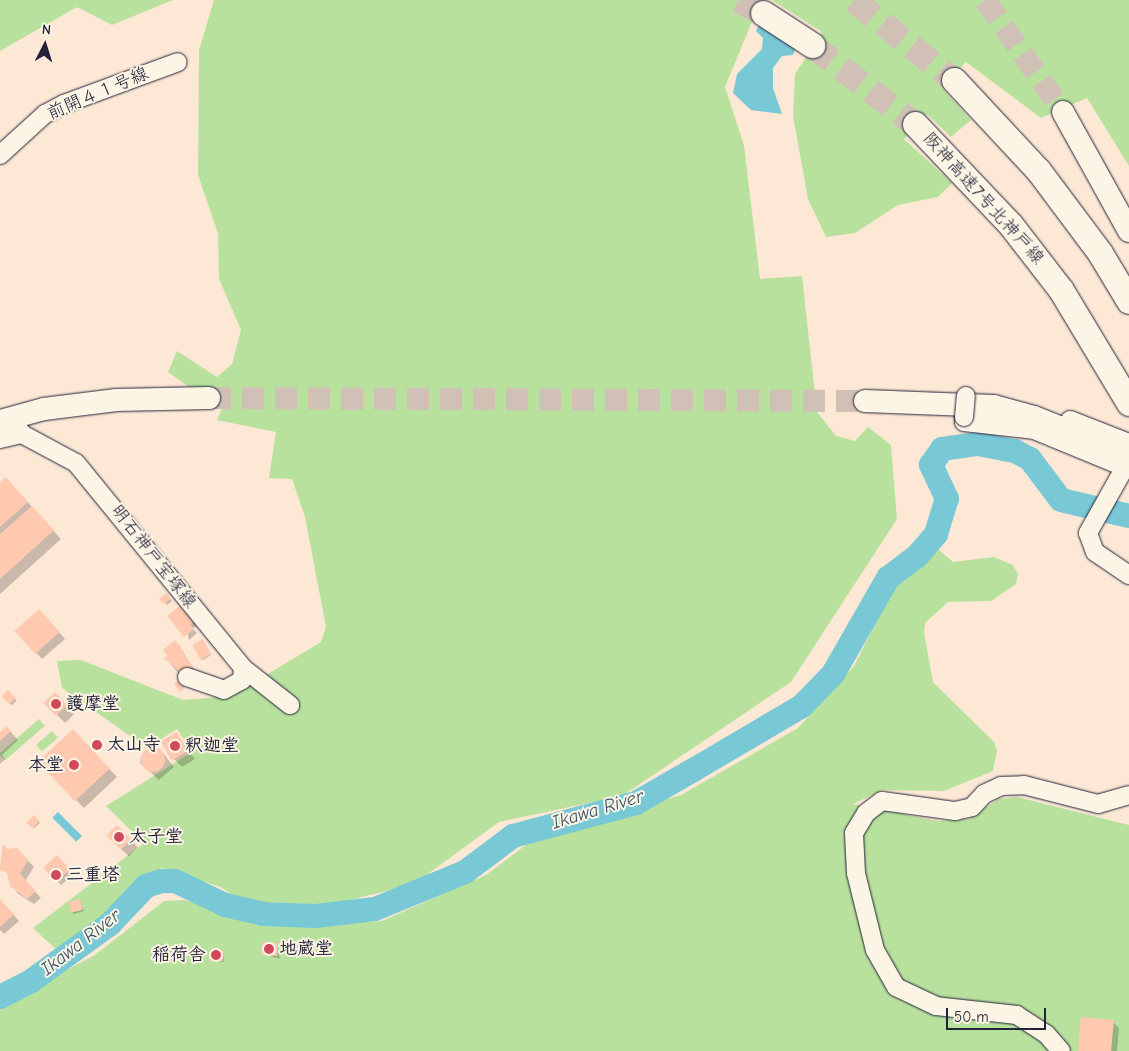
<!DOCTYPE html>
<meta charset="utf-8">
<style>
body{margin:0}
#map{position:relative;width:1129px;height:1051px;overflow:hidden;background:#fde8d5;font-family:"Comic Neue","Klee One",sans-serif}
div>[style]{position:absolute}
.green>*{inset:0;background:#b9e19e;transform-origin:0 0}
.water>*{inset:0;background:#79c8d5;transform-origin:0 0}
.shadow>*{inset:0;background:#0003;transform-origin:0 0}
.river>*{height:24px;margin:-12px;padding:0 12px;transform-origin:12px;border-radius:12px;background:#79c8d5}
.building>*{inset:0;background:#fec9af;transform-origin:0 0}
.round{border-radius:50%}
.major-tunnel>*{height:22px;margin-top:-11px;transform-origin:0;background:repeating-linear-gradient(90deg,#d1c0b6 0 22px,transparent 0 33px)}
.highway-tunnel>*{height:25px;margin-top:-12.5px;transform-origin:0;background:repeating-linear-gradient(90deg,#d1c0b6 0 25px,transparent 0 37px)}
.roads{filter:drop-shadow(0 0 1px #22223b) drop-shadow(0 0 1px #22223b)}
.minor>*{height:18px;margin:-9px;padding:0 9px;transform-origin:9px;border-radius:9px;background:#fcf5e5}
.major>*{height:22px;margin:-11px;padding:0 11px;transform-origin:11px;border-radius:11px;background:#fcf5e5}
.highway>*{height:25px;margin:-12.5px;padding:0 12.5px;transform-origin:12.5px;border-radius:12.5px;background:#fcf5e5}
.bridges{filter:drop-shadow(0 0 1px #22223b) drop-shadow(0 0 1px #22223b)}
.minor-bridge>*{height:18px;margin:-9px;padding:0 9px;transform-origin:9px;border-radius:9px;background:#fcf5e5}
.dots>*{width:14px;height:14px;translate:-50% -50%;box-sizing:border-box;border:2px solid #fcf5e5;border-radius:50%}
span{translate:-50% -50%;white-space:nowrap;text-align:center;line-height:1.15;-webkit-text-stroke:4px #fcf5e5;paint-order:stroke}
.street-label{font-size:18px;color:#22223b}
.poi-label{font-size:18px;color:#22223b;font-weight:700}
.left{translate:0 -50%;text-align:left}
.right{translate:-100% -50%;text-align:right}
.water-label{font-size:19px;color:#3c5469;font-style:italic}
.north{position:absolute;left:20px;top:20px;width:50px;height:50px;-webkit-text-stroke:4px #fcf5e5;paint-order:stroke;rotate:5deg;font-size:14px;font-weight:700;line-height:20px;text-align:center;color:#22223b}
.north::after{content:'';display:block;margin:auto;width:18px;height:22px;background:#22223b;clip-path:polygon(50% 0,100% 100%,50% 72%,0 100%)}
.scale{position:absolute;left:946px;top:1008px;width:100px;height:22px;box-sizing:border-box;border:2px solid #22223b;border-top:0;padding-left:6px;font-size:15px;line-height:18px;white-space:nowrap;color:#22223b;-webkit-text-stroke:4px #fcf5e5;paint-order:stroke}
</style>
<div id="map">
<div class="green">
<i style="clip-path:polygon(0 0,173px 0,112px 25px,77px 7px,0 51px)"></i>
<i style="clip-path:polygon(214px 0,761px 0,725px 87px,744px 145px,760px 279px,802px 276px,817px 412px,836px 436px,855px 441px,868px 427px,891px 445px,897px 519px,791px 682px,622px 796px,499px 822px,414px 884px,330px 905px,240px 901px,221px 887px,161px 868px,108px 921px,59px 952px,33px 928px,144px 843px,106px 806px,192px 752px,177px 729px,147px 748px,62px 688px,57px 661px,81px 660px,183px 700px,231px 696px,321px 642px,326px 627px,305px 517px,292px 479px,269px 478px,276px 432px,217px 420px,229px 393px,196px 392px,168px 372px,177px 351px,217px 377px,232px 364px,241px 330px,219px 279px,218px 234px,198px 175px,199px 50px)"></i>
<i style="clip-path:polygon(772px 0,1129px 0,1129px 166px,1087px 98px,1041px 118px,966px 62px,941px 87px,971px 120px,951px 137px,927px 114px,904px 139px,952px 183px,938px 197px,898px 205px,855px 233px,826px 237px,808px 199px,793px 116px,795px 74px,822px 32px)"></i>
<i style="clip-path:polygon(937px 548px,953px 562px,994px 557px,1013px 565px,1018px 574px,1016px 584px,991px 601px,948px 602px,925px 623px,924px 632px,933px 682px,994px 742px,997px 751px,993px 771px,944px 791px,883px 790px,853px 804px,937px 821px,969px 819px,998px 799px,1017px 797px,1129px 825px,1129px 1051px,0 1051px,0 1005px,95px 955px,164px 901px,184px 900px,287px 926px,382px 921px,486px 875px,535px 838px,681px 795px,798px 728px,854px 666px,895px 584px)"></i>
<i style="left:39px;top:719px;width:9px;height:53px;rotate:49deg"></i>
<i style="left:52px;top:731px;width:9px;height:21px;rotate:49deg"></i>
</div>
<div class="water">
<i style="clip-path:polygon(759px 25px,795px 49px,793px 55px,782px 56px,773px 68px,773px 88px,782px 114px,751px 110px,733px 93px,737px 74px,762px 49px,763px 38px,756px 31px)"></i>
<i style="left:58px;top:812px;width:34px;height:8px;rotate:45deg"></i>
</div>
<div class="shadow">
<i style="clip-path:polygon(0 484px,14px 487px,61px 539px,0 594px)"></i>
<i style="clip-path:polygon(166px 595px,172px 601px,167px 605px,161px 599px)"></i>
<i style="clip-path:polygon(181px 607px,197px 625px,193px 629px,197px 633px,189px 640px)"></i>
<i style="clip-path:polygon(45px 616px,65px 639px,42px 659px,16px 631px)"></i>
<i style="clip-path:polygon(175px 642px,179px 645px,195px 671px,180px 675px,166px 659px)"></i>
<i style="clip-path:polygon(204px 642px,211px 655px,203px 660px,201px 658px)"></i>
<i style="left:8px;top:691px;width:13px;height:7px;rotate:48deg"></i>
<i style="clip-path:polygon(55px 694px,74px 714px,65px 723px,57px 715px)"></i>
<i style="clip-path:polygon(6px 727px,18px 740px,2px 755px,5px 759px,0 764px,0 733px)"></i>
<i style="clip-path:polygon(177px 734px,195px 759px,182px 767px,174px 759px)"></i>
<i style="clip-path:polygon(81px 739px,117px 777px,84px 808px,76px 800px)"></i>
<i style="clip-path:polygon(160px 749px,174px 767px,159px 780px,140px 763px,141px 757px)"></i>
<i style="left:34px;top:816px;width:9px;height:8px;rotate:49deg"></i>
<i style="left:117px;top:827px;width:29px;height:13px;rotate:44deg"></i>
<i style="clip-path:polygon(3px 846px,8px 851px,17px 849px,34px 867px,25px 881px,41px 898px,34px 904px,17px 893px,10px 875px,0 868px)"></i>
<i style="left:57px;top:857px;width:23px;height:17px;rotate:45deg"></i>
<i style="clip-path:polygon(0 900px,19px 921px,4px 934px,0 930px)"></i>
<i style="clip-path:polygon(80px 900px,84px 911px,74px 914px,72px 912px)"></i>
<i style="clip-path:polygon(277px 945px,280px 959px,262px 954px)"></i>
<i style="clip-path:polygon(223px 951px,224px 962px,210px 960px)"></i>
<i style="clip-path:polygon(1113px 1022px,1119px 1028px,1117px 1051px,1079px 1051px)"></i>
</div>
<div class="river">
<i style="left:0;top:997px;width:35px;rotate:-27deg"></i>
<i style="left:31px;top:981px;width:97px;rotate:-35.8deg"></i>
<i style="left:110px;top:924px;width:52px;rotate:-46.5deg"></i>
<i style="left:146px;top:886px;width:16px;rotate:-18deg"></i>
<i style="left:161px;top:881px;width:14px"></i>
<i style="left:175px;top:881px;width:55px;rotate:25.6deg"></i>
<i style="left:225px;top:905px;width:39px;rotate:13deg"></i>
<i style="left:263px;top:914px;width:53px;rotate:2.2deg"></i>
<i style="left:316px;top:916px;width:59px;rotate:-6.8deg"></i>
<i style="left:375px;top:909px;width:97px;rotate:-22.3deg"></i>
<i style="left:465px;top:872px;width:60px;rotate:-36.9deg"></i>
<i style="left:513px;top:836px;width:127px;rotate:-15deg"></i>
<i style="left:636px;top:803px;width:68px;rotate:-30deg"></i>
<i style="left:695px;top:769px;width:124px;rotate:-30.5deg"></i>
<i style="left:802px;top:706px;width:45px;rotate:-45.9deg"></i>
<i style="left:833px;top:674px;width:111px;rotate:-60.2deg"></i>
<i style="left:888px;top:578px;width:38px;rotate:-37deg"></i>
<i style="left:918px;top:555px;width:28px;rotate:-49deg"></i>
<i style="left:936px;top:534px;width:37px;rotate:-73deg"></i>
<i style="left:947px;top:499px;width:38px;rotate:-115deg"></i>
<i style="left:931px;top:465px;width:19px;rotate:-55deg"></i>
<i style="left:942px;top:449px;width:36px;rotate:-8deg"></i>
<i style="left:978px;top:444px;width:38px;rotate:11deg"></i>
<i style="left:1015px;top:451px;width:17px;rotate:28deg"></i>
<i style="left:1030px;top:459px;width:51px;rotate:52.9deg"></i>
<i style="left:1061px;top:500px;width:70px;rotate:13.2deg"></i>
</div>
<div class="building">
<i style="clip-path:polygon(6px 477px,28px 502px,0 527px,0 482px)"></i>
<i style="clip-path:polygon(32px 506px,54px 530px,0 579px,0 534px)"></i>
<i style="clip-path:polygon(166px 593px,171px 599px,164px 604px,159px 599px)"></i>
<i style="clip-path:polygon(181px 605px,195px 621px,190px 624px,194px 629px,184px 637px,167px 616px)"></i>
<i style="left:39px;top:609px;width:31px;height:33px;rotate:48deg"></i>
<i style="left:203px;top:639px;width:17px;height:12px;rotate:62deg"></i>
<i style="clip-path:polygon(175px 640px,193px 667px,183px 675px,164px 658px,167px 656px,163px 650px)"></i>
<i style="clip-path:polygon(179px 680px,185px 687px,180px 692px,174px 684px)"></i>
<i style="left:8px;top:690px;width:11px;height:9px;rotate:45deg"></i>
<i style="left:55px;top:692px;width:18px;height:16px;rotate:47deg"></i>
<i style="clip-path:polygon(6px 726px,11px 731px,0 741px,0 732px)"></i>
<i style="left:73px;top:729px;width:54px;height:48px;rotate:47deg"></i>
<i style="left:177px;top:732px;width:22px;height:19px;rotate:60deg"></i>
<i class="round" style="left:141px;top:748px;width:24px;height:24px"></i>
<i style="left:34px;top:815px;width:8px;height:11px;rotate:45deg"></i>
<i style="left:117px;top:825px;width:20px;height:15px;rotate:45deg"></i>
<i style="clip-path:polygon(3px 844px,8px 849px,17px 848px,28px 860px,20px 874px,36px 891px,27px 899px,10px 886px,7px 873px,0 870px)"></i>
<i style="left:57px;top:855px;width:19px;height:19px;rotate:47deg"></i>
<i style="clip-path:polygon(0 899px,14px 914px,0 927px)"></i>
<i style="left:80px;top:899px;width:11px;height:12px;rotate:75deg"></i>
<i style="left:262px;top:942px;width:16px;height:13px;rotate:4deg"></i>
<i style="clip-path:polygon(210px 949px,223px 950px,223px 961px,209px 961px)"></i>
<i style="left:1081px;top:1017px;width:33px;height:34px;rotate:5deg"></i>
</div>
<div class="major-tunnel">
<i style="left:985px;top:0;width:136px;rotate:55.1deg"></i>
<i style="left:209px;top:398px;width:656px;rotate:0.26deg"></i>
</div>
<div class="highway-tunnel">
<i style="left:738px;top:0;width:28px;rotate:27deg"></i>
<i style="left:854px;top:0;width:128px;rotate:38.7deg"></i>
<i style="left:812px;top:45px;width:130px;rotate:37.5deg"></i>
</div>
<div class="roads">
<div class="minor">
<i style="left:0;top:155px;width:61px;rotate:-42.3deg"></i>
<i style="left:45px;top:114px;width:21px;rotate:-28deg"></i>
<i style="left:64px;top:104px;width:121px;rotate:-20.2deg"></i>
<i style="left:11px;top:417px;width:20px;rotate:57deg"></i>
<i style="left:22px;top:434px;width:61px;rotate:28.2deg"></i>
<i style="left:76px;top:463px;width:264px;rotate:50.8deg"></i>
<i style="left:243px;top:668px;width:60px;rotate:38.2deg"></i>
<i style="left:964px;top:417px;width:5px;rotate:90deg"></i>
<i style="left:964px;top:422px;width:70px;rotate:6.5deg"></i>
<i style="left:1034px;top:430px;width:103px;rotate:22.3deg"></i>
<i style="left:1070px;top:420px;width:63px;rotate:21.3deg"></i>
<i style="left:0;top:439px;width:23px;rotate:-13deg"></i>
<i style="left:1125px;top:467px;width:76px;rotate:119.3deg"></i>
<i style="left:1088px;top:533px;width:20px;rotate:70deg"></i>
<i style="left:1095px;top:552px;width:41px;rotate:34.1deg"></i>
<i style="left:187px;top:677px;width:39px;rotate:19deg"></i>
<i style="left:224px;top:690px;width:21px;rotate:-29deg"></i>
<i style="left:242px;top:680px;width:12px;rotate:-85deg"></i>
<i style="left:1061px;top:1051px;width:23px;rotate:-131deg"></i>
<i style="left:1046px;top:1034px;width:35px;rotate:-147deg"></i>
<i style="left:1017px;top:1015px;width:81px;rotate:-173.7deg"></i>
<i style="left:936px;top:1006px;width:44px;rotate:-154.6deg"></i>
<i style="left:896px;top:987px;width:43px;rotate:-119.6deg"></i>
<i style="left:875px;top:950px;width:79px;rotate:-103.9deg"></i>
<i style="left:856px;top:873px;width:40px;rotate:-92.9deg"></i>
<i style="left:854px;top:833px;width:23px;rotate:-59deg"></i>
<i style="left:866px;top:813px;width:20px;rotate:-37deg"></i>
<i style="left:882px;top:801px;width:74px;rotate:7.8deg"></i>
<i style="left:955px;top:811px;width:17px;rotate:-13deg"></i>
<i style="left:972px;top:807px;width:18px;rotate:-47deg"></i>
<i style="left:984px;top:794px;width:19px;rotate:-25deg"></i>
<i style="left:1001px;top:786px;width:23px;rotate:-2deg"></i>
<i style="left:1024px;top:785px;width:76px;rotate:14.4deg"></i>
<i style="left:1098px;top:804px;width:32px;rotate:-16deg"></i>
</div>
<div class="major">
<i style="left:1063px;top:112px;width:136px;rotate:61deg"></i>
<i style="left:865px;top:401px;width:129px;rotate:2.2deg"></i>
<i style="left:994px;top:406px;width:41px;rotate:15.4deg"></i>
<i style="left:1034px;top:417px;width:102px;rotate:21.8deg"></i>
<i style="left:0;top:421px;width:46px;rotate:-15.3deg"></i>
<i style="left:44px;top:409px;width:73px;rotate:-7.1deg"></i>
<i style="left:116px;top:400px;width:93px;rotate:-1.2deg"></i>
</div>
<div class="highway">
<i style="left:763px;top:13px;width:59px;rotate:33.1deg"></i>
<i style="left:954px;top:80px;width:123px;rotate:47deg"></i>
<i style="left:1038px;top:170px;width:104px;rotate:53.2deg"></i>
<i style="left:1100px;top:253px;width:56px;rotate:58.9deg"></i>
<i style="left:915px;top:124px;width:138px;rotate:46.5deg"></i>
<i style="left:1010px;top:224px;width:83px;rotate:52.3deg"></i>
<i style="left:1061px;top:290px;width:132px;rotate:59deg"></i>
</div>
</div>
<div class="bridges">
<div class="minor-bridge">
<i style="left:964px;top:417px;width:21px;rotate:-85deg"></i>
</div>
</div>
<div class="dots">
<i style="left:56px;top:704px;background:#d1495b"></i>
<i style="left:97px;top:745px;background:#d1495b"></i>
<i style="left:175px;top:746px;background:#d1495b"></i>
<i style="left:74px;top:765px;background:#d1495b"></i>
<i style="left:119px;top:837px;background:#d1495b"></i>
<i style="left:56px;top:875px;background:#d1495b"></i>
<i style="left:269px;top:949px;background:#d1495b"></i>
<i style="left:216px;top:955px;background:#d1495b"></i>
</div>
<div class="street-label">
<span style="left:98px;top:94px;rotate:-23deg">前開４１号線</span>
<span style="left:983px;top:199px;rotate:48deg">阪神高速7号北神戸線</span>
<span style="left:153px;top:557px;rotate:52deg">明石神戸宝塚線</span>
</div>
<div class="poi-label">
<span class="left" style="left:66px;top:704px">護摩堂</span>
<span class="left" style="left:107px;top:745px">太山寺</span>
<span class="left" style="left:185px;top:746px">釈迦堂</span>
<span class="right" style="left:64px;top:765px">本堂</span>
<span class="left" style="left:129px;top:837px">太子堂</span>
<span class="left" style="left:66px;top:875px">三重塔</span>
<span class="left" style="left:279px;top:949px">地蔵堂</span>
<span class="right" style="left:206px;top:955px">稲荷舎</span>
</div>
<div class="water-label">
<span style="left:598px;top:810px;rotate:-17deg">Ikawa River</span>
<span style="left:81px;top:943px;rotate:-38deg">Ikawa River</span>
</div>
<div class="north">N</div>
<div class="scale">50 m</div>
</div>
